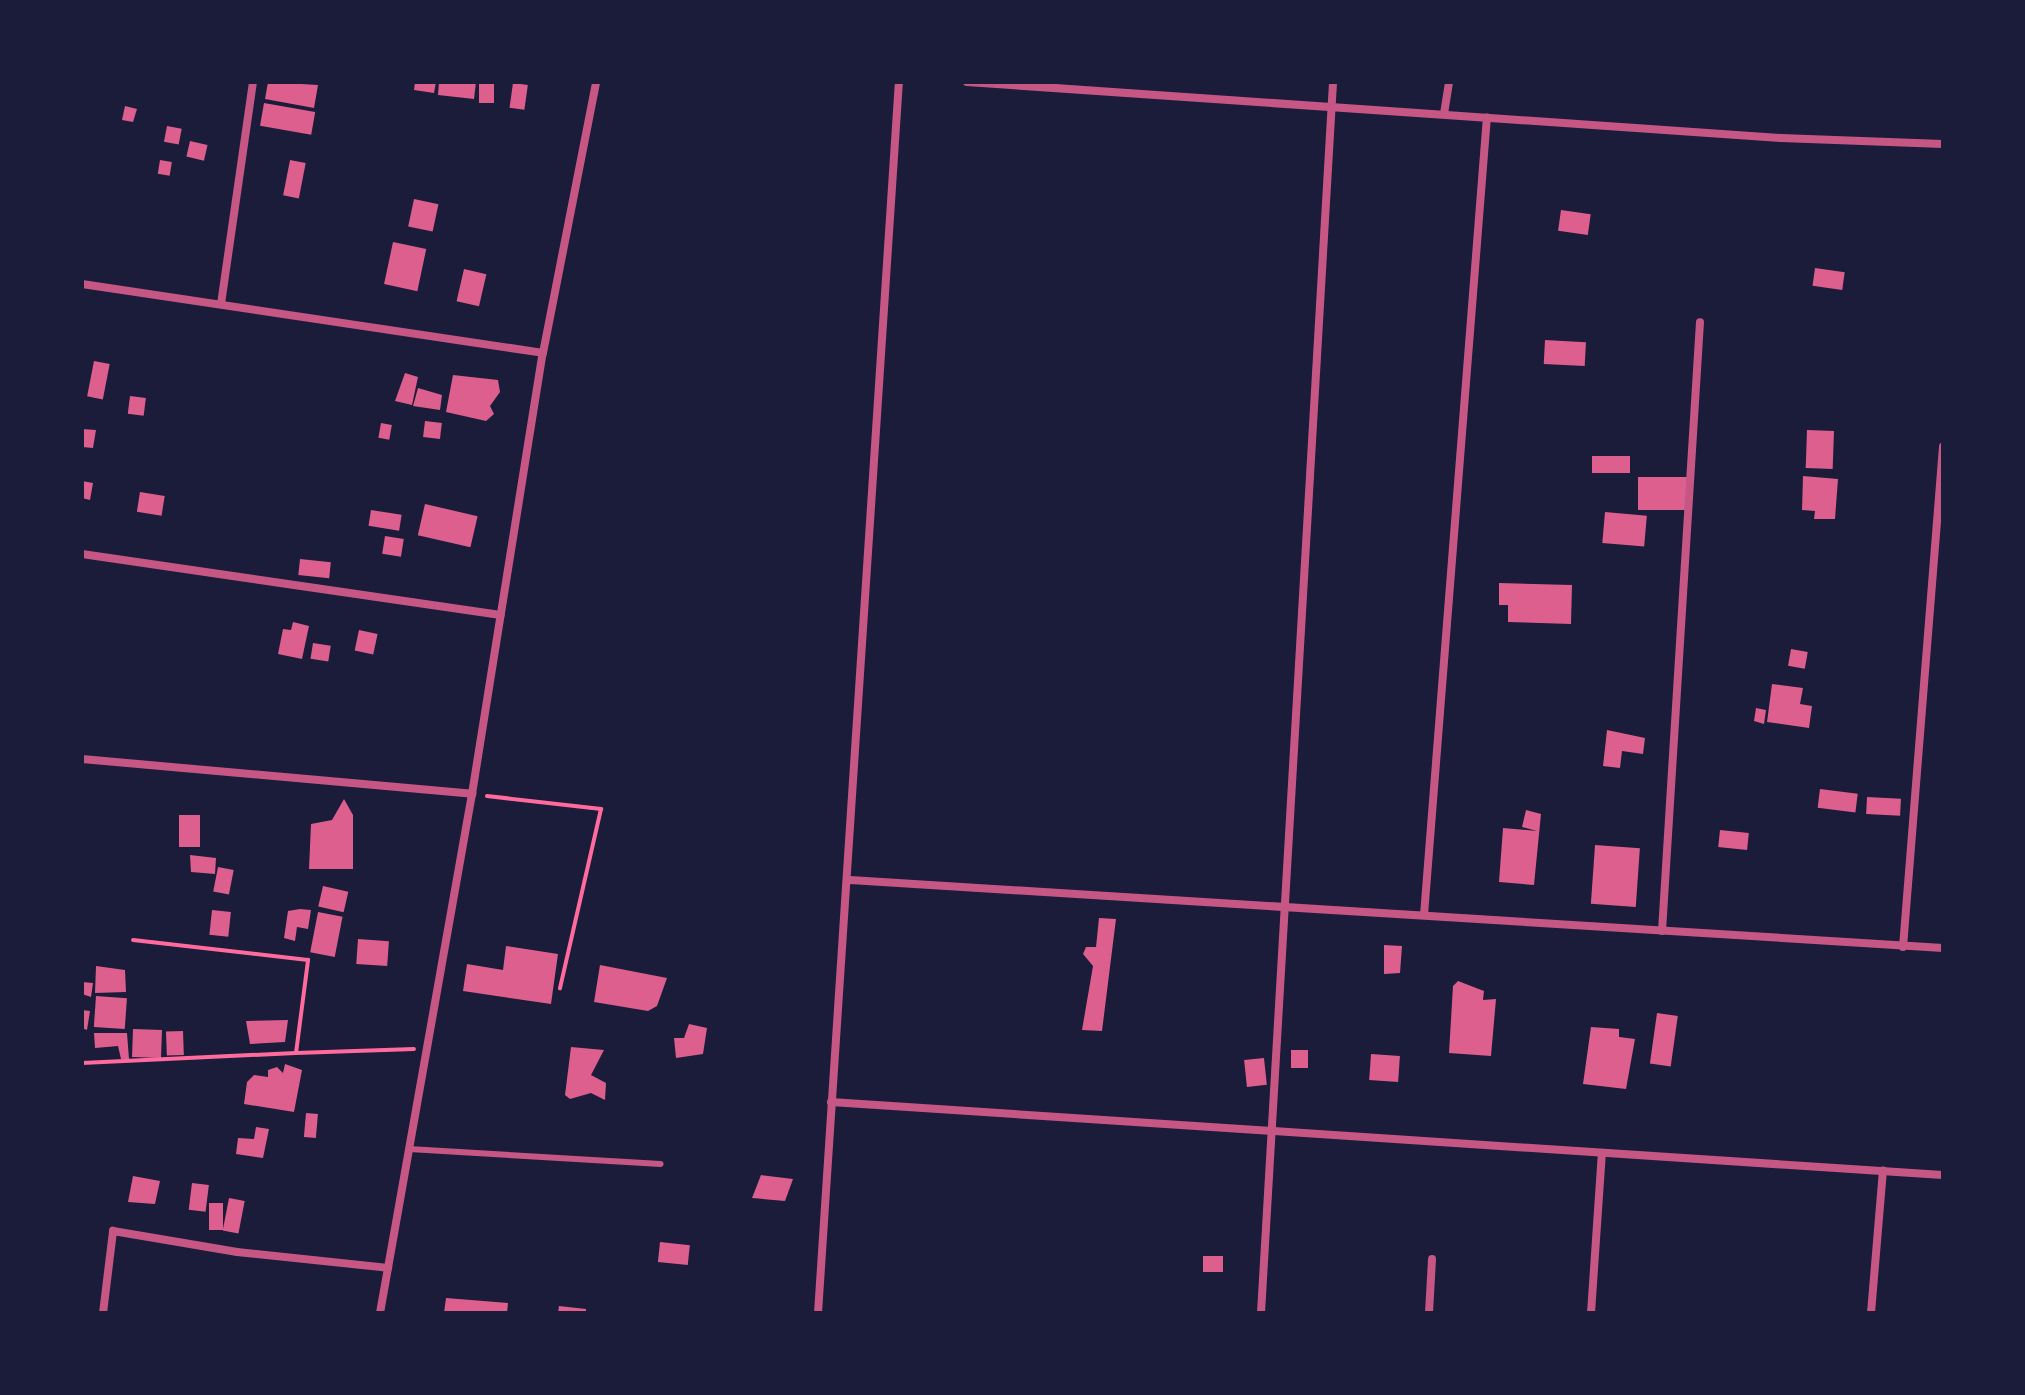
<!DOCTYPE html>
<style>
body{margin:0}
#map{position:relative;width:2025px;height:1395px;overflow:hidden;background:#1b1b3a;font-family:"Fira Sans",sans-serif}
div>[style]{position:absolute}
.building>*{inset:0;background:#dd5f8e;transform-origin:0 0}
.path>*{height:4px;margin:-2px;padding:0 2px;transform-origin:2px;border-radius:2px;background:#ff6b9d}
.service>*{height:6px;margin:-3px;padding:0 3px;transform-origin:3px;border-radius:3px;background:#c65784}
.minor>*{height:8px;margin:-4px;padding:0 4px;transform-origin:4px;border-radius:4px;background:#c65784}
span{translate:-50% -50%;white-space:nowrap;text-align:center;line-height:1.15;-webkit-text-stroke:7px #1b1b3a;paint-order:stroke}
.frame{position:absolute;inset:0;border:84px solid #1b1b3a;pointer-events:none}
</style>
<div id="map">
<div class="building">
<i style="clip-path:polygon(268px 82px,318px 85px,314px 108px,265px 99px)"></i>
<i style="clip-path:polygon(415px 82px,436px 82px,434px 93px,414px 90px)"></i>
<i style="clip-path:polygon(439px 82px,476px 82px,474px 99px,438px 95px)"></i>
<i style="left:479px;top:82px;width:15px;height:21px"></i>
<i style="left:513px;top:83px;width:15px;height:25px;rotate:8deg"></i>
<i style="left:264px;top:103px;width:52px;height:23px;rotate:10deg"></i>
<i style="clip-path:polygon(125px 106px,137px 109px,133px 122px,122px 120px)"></i>
<i style="left:167px;top:126px;width:15px;height:16px;rotate:11deg"></i>
<i style="left:190px;top:141px;width:18px;height:16px;rotate:13deg"></i>
<i style="left:160px;top:160px;width:12px;height:14px;rotate:9deg"></i>
<i style="left:290px;top:160px;width:16px;height:36px;rotate:11deg"></i>
<i style="left:414px;top:199px;width:25px;height:28px;rotate:12deg"></i>
<i style="left:1561px;top:210px;width:30px;height:21px;rotate:8deg"></i>
<i style="left:393px;top:242px;width:34px;height:43px;rotate:12deg"></i>
<i style="left:1815px;top:268px;width:30px;height:18px;rotate:8deg"></i>
<i style="left:464px;top:269px;width:23px;height:33px;rotate:13deg"></i>
<i style="left:1545px;top:340px;width:41px;height:24px;rotate:3deg"></i>
<i style="left:94px;top:361px;width:16px;height:36px;rotate:11deg"></i>
<i style="clip-path:polygon(405px 373px,418px 377px,412px 405px,395px 401px)"></i>
<i style="clip-path:polygon(453px 375px,498px 380px,500px 392px,490px 406px,494px 414px,486px 421px,446px 412px)"></i>
<i style="clip-path:polygon(418px 388px,442px 395px,440px 410px,413px 406px)"></i>
<i style="left:130px;top:396px;width:16px;height:18px;rotate:7deg"></i>
<i style="left:425px;top:421px;width:17px;height:16px;rotate:7deg"></i>
<i style="left:381px;top:423px;width:11px;height:15px;rotate:10deg"></i>
<i style="clip-path:polygon(82px 429px,96px 430px,93px 448px,82px 447px)"></i>
<i style="left:1807px;top:430px;width:27px;height:38px;rotate:2deg"></i>
<i style="left:1592px;top:456px;width:38px;height:17px"></i>
<i style="clip-path:polygon(1803px 476px,1838px 479px,1835px 519px,1814px 519px,1815px 511px,1802px 510px)"></i>
<i style="left:1638px;top:477px;width:49px;height:33px"></i>
<i style="clip-path:polygon(82px 481px,93px 483px,90px 500px,82px 498px)"></i>
<i style="left:140px;top:492px;width:25px;height:20px;rotate:9deg"></i>
<i style="left:425px;top:504px;width:54px;height:32px;rotate:13deg"></i>
<i style="left:371px;top:510px;width:31px;height:16px;rotate:9deg"></i>
<i style="left:1605px;top:512px;width:42px;height:31px;rotate:5deg"></i>
<i style="left:385px;top:536px;width:19px;height:18px;rotate:9deg"></i>
<i style="left:300px;top:559px;width:31px;height:16px;rotate:6deg"></i>
<i style="clip-path:polygon(1499px 583px,1572px 585px,1571px 624px,1508px 622px,1508px 605px,1499px 605px)"></i>
<i style="clip-path:polygon(293px 622px,309px 626px,302px 659px,278px 654px,283px 629px,291px 630px)"></i>
<i style="left:359px;top:630px;width:19px;height:21px;rotate:12deg"></i>
<i style="left:313px;top:643px;width:18px;height:16px;rotate:9deg"></i>
<i style="left:1791px;top:649px;width:17px;height:17px;rotate:10deg"></i>
<i style="clip-path:polygon(1772px 684px,1803px 688px,1800px 704px,1812px 706px,1809px 728px,1767px 722px)"></i>
<i style="clip-path:polygon(1756px 708px,1766px 710px,1764px 724px,1754px 721px)"></i>
<i style="clip-path:polygon(1607px 730px,1645px 738px,1643px 754px,1622px 751px,1620px 768px,1603px 766px)"></i>
<i style="left:1820px;top:789px;width:38px;height:19px;rotate:7deg"></i>
<i style="left:1867px;top:797px;width:34px;height:17px;rotate:3deg"></i>
<i style="clip-path:polygon(344px 799px,353px 815px,353px 869px,309px 869px,311px 824px,332px 820px)"></i>
<i style="clip-path:polygon(1526px 810px,1541px 814px,1534px 885px,1499px 882px,1503px 828px,1537px 831px,1522px 827px)"></i>
<i style="left:179px;top:815px;width:21px;height:32px"></i>
<i style="left:1720px;top:830px;width:29px;height:17px;rotate:6deg"></i>
<i style="left:1595px;top:845px;width:45px;height:59px;rotate:4deg"></i>
<i style="clip-path:polygon(190px 855px,216px 858px,215px 874px,191px 872px)"></i>
<i style="left:218px;top:867px;width:16px;height:25px;rotate:11deg"></i>
<i style="left:323px;top:886px;width:26px;height:21px;rotate:13deg"></i>
<i style="clip-path:polygon(300px 909px,311px 910px,308px 929px,297px 927px,295px 941px,284px 938px,288px 911px)"></i>
<i style="left:212px;top:910px;width:19px;height:25px;rotate:6deg"></i>
<i style="left:318px;top:912px;width:25px;height:41px;rotate:11deg"></i>
<i style="clip-path:polygon(1099px 918px,1116px 919px,1102px 1031px,1082px 1030px,1093px 966px,1083px 954px,1086px 947px,1096px 947px)"></i>
<i style="left:358px;top:939px;width:31px;height:25px;rotate:4deg"></i>
<i style="clip-path:polygon(1384px 945px,1402px 946px,1400px 973px,1384px 974px)"></i>
<i style="clip-path:polygon(506px 946px,558px 954px,551px 1004px,463px 991px,467px 964px,503px 970px)"></i>
<i style="clip-path:polygon(600px 965px,667px 978px,657px 1006px,648px 1011px,594px 1002px)"></i>
<i style="clip-path:polygon(96px 966px,125px 970px,126px 992px,95px 993px)"></i>
<i style="clip-path:polygon(1458px 981px,1484px 991px,1483px 1000px,1496px 999px,1491px 1056px,1449px 1053px,1453px 986px)"></i>
<i style="clip-path:polygon(82px 982px,93px 983px,91px 997px,82px 994px)"></i>
<i style="left:96px;top:996px;width:31px;height:31px;rotate:4deg"></i>
<i style="clip-path:polygon(82px 1010px,90px 1011px,87px 1030px,82px 1028px)"></i>
<i style="left:1657px;top:1013px;width:21px;height:51px;rotate:8deg"></i>
<i style="clip-path:polygon(288px 1020px,285px 1042px,250px 1044px,246px 1021px)"></i>
<i style="clip-path:polygon(689px 1024px,707px 1028px,703px 1054px,676px 1058px,674px 1038px,684px 1038px)"></i>
<i style="clip-path:polygon(1591px 1027px,1619px 1029px,1619px 1037px,1635px 1039px,1626px 1089px,1583px 1084px)"></i>
<i style="left:133px;top:1029px;width:29px;height:28px;rotate:2deg"></i>
<i style="left:183px;top:1031px;width:24px;height:17px;rotate:88deg"></i>
<i style="clip-path:polygon(94px 1033px,127px 1033px,129px 1059px,121px 1059px,118px 1046px,95px 1048px)"></i>
<i style="clip-path:polygon(571px 1047px,604px 1050px,591px 1075px,606px 1083px,605px 1100px,591px 1093px,570px 1099px,565px 1095px)"></i>
<i style="left:1291px;top:1050px;width:17px;height:18px"></i>
<i style="left:1371px;top:1054px;width:29px;height:26px;rotate:4deg"></i>
<i style="left:1264px;top:1058px;width:27px;height:20px;rotate:84deg"></i>
<i style="clip-path:polygon(285px 1064px,302px 1070px,294px 1112px,244px 1104px,247px 1082px,254px 1075px,268px 1077px,268px 1070px,277px 1067px,283px 1073px)"></i>
<i style="left:306px;top:1113px;width:12px;height:24px;rotate:5deg"></i>
<i style="clip-path:polygon(256px 1127px,269px 1129px,263px 1158px,236px 1154px,238px 1138px,254px 1139px)"></i>
<i style="clip-path:polygon(761px 1175px,793px 1179px,785px 1201px,752px 1198px)"></i>
<i style="clip-path:polygon(133px 1176px,160px 1181px,155px 1204px,128px 1202px)"></i>
<i style="left:192px;top:1183px;width:17px;height:27px;rotate:7deg"></i>
<i style="left:229px;top:1198px;width:16px;height:33px;rotate:11deg"></i>
<i style="left:209px;top:1203px;width:14px;height:27px"></i>
<i style="left:660px;top:1242px;width:30px;height:20px;rotate:6deg"></i>
<i style="left:1203px;top:1256px;width:20px;height:16px"></i>
<i style="clip-path:polygon(446px 1298px,508px 1303px,507px 1313px,444px 1313px)"></i>
<i style="clip-path:polygon(559px 1306px,586px 1309px,586px 1313px,558px 1313px)"></i>
</div>
<div class="path">
<i style="left:487px;top:796px;width:115px;rotate:6.5deg"></i>
<i style="left:601px;top:809px;width:184px;rotate:102.9deg"></i>
<i style="left:296px;top:1053px;width:118px;rotate:-1.9deg"></i>
<i style="left:82px;top:1063px;width:214px;rotate:-2.7deg"></i>
<i style="left:296px;top:1053px;width:94px;rotate:-82.6deg"></i>
<i style="left:308px;top:960px;width:176px;rotate:-173.5deg"></i>
</div>
<div class="service">
<i style="left:409px;top:1149px;width:252px;rotate:3.4deg"></i>
</div>
<div class="minor">
<i style="left:967px;top:82px;width:816px;rotate:3.94deg"></i>
<i style="left:1781px;top:138px;width:162px;rotate:2.1deg"></i>
<i style="left:1444px;top:114px;width:32px;rotate:-81deg"></i>
<i style="left:82px;top:284px;width:466px;rotate:8.5deg"></i>
<i style="left:221px;top:304px;width:224px;rotate:-81.8deg"></i>
<i style="left:82px;top:554px;width:423px;rotate:8.3deg"></i>
<i style="left:82px;top:759px;width:392px;rotate:5.1deg"></i>
<i style="left:850px;top:880px;width:1095px;rotate:3.56deg"></i>
<i style="left:1424px;top:915px;width:800px;rotate:-85.49deg"></i>
<i style="left:1662px;top:931px;width:610px;rotate:-86.43deg"></i>
<i style="left:1903px;top:947px;width:502px;rotate:-85.43deg"></i>
<i style="left:831px;top:1102px;width:1114px;rotate:3.76deg"></i>
<i style="left:103px;top:1313px;width:83px;rotate:-83deg"></i>
<i style="left:113px;top:1231px;width:126px;rotate:9.6deg"></i>
<i style="left:237px;top:1252px;width:152px;rotate:6deg"></i>
<i style="left:380px;top:1313px;width:527px;rotate:-79.95deg"></i>
<i style="left:472px;top:794px;width:447px;rotate:-80.9deg"></i>
<i style="left:543px;top:353px;width:276px;rotate:-78.9deg"></i>
<i style="left:818px;top:1313px;width:1234px;rotate:-86.24deg"></i>
<i style="left:1261px;top:1313px;width:1233px;rotate:-86.65deg"></i>
<i style="left:1429px;top:1313px;width:54px;rotate:-86.8deg"></i>
<i style="left:1591px;top:1313px;width:160px;rotate:-86.1deg"></i>
<i style="left:1871px;top:1313px;width:143px;rotate:-85.2deg"></i>
</div>
<div class="frame"></div>
</div>
